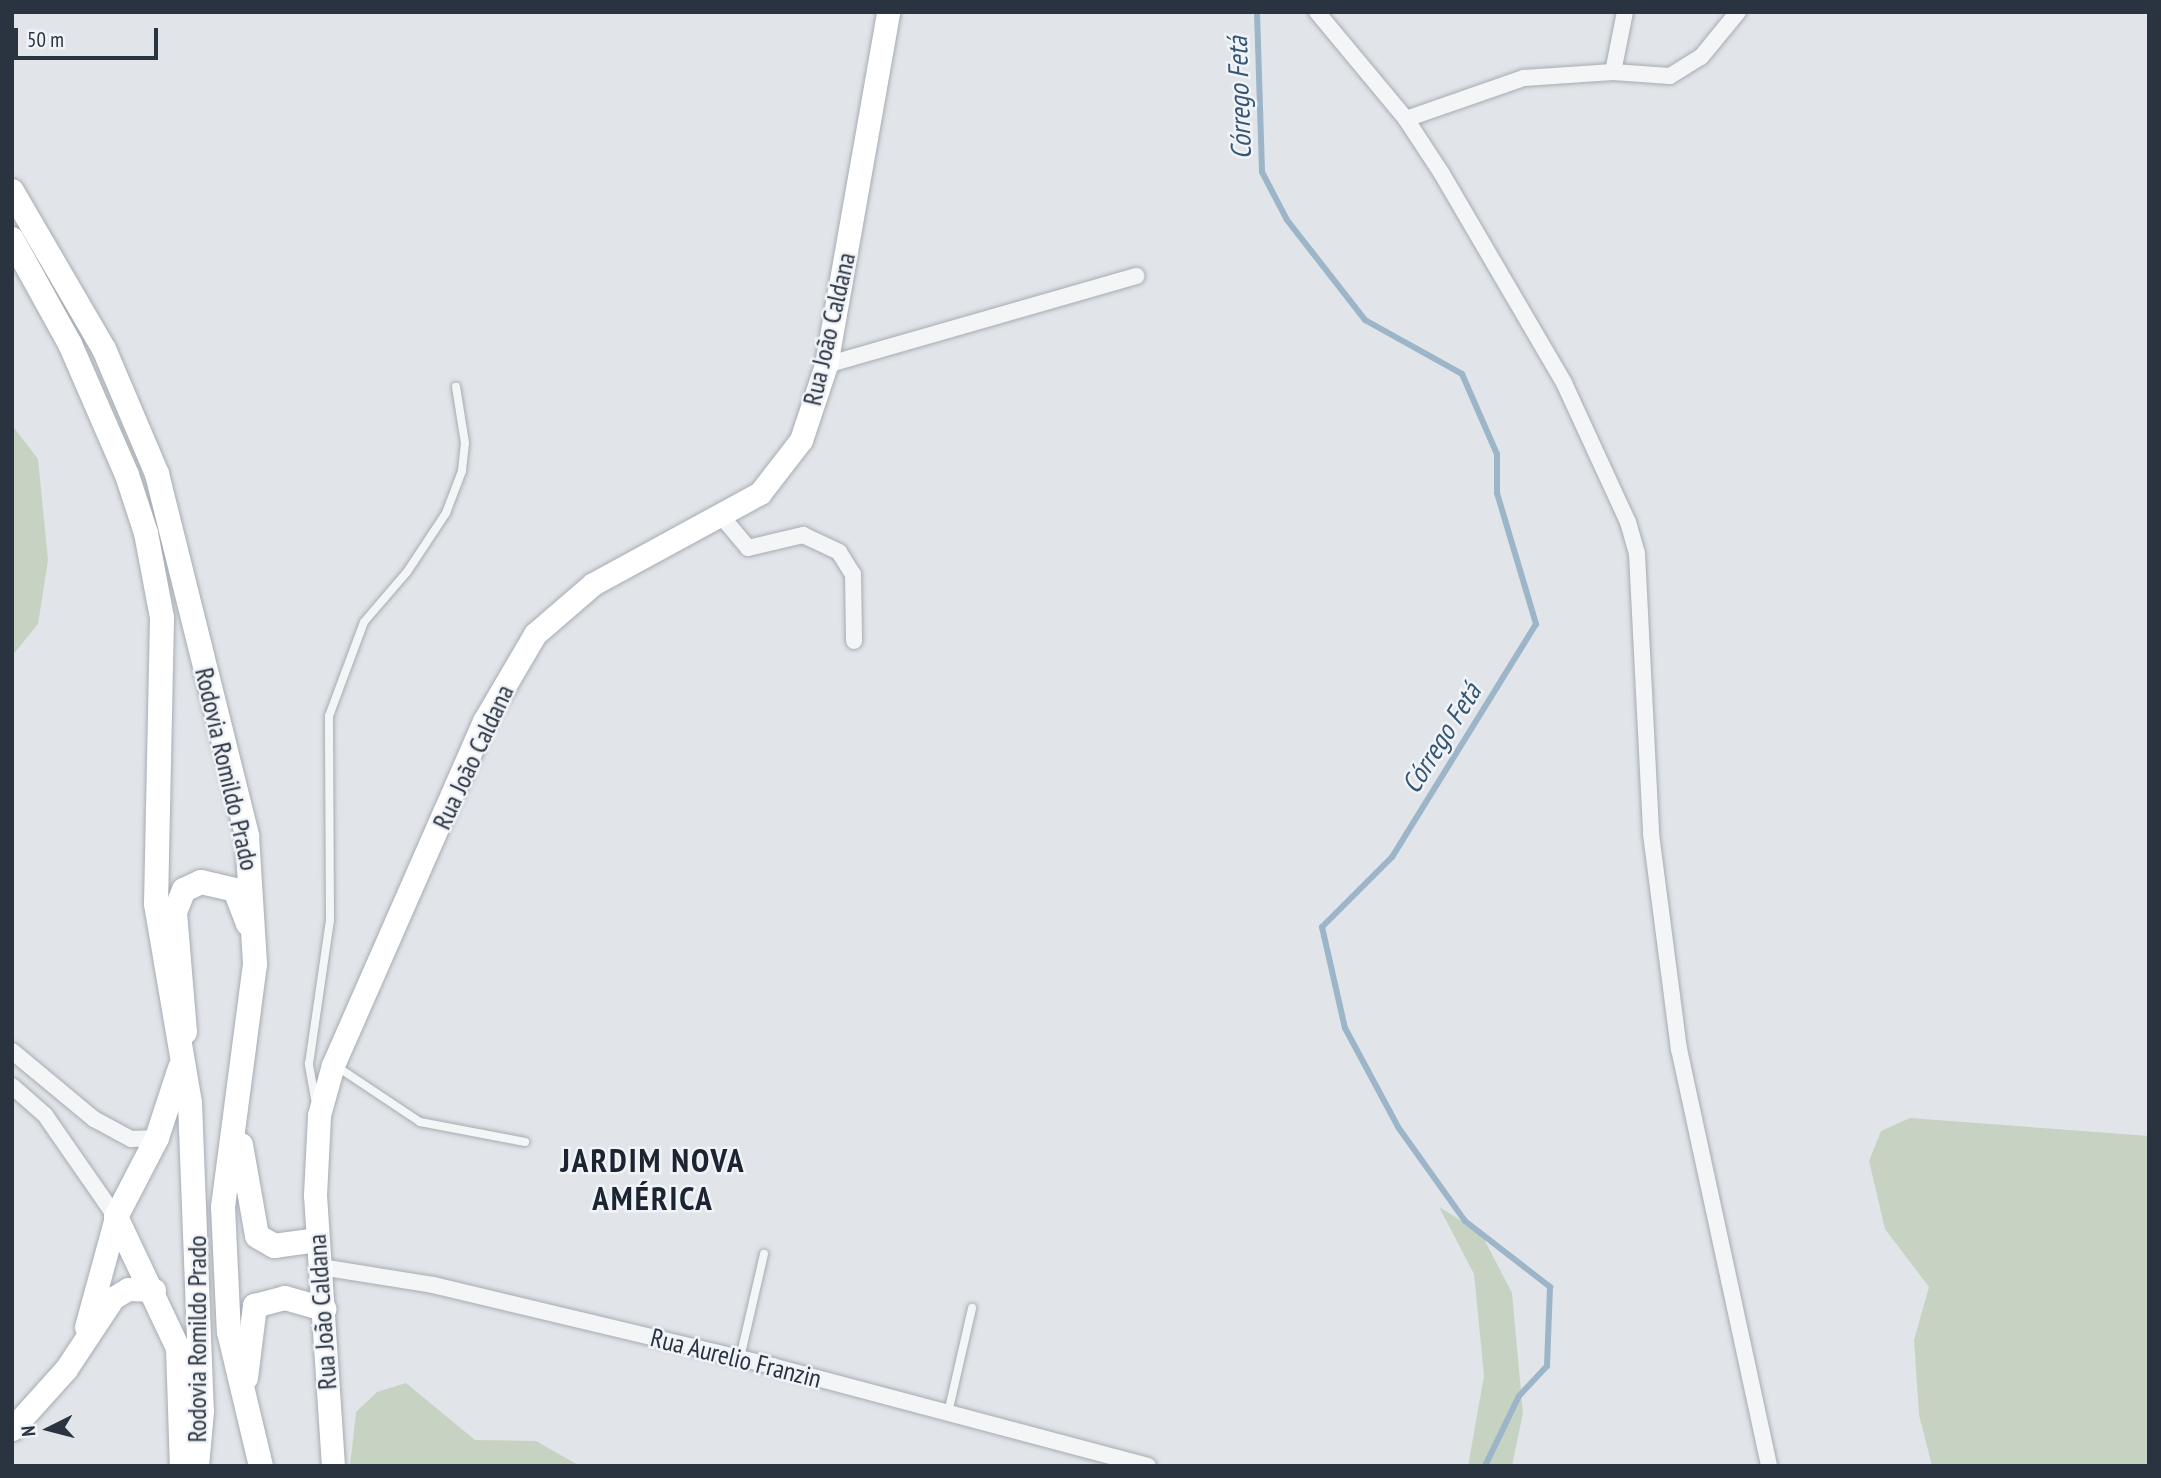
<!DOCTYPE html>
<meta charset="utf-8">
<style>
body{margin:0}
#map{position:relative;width:2161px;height:1478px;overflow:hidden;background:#e1e5e9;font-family:"PT Sans Narrow",sans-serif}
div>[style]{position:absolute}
.green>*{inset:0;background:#c7d3c2}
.stream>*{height:6px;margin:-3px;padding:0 3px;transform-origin:3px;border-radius:3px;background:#9db5c8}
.roads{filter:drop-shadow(0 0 2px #a6acb3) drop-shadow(0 0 2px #a6acb3)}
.lane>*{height:8px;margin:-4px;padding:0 4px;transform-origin:4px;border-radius:4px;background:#f3f5f7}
.street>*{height:16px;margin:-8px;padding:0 8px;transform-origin:8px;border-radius:8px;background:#f3f5f7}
.secondary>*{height:23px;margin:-11.5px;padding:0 11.5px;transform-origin:11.5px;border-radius:11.5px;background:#fff}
.primary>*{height:24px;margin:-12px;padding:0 12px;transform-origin:12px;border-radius:12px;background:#fff}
span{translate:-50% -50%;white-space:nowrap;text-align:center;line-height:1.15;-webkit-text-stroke:5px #f0f3f7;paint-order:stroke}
.street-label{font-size:26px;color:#2a3340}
.water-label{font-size:28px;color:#355572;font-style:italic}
.district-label{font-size:33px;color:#1c2431;font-weight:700;letter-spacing:2px}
.frame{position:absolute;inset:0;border:14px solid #2a3340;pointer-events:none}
.north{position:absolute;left:14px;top:1394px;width:70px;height:70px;-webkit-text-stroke:5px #f0f3f7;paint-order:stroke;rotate:264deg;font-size:19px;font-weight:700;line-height:28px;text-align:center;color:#2a3340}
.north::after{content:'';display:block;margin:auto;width:24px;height:32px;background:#2a3340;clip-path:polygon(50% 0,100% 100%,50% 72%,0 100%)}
.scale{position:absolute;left:14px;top:28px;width:144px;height:32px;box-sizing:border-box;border:4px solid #2a3340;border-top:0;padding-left:9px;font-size:21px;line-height:24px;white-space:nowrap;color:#2a3340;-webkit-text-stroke:5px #f0f3f7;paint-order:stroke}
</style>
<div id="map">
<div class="green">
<i style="clip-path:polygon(12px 425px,38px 459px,48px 560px,38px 624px,12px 656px)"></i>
<i style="clip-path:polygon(1910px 1118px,2149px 1136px,2149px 1466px,1932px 1466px,1919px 1415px,1914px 1340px,1929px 1287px,1885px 1229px,1869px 1161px,1881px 1131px)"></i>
<i style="clip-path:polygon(1439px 1207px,1481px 1233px,1512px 1293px,1523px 1413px,1512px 1466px,1468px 1466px,1484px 1376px,1474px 1274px)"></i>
<i style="clip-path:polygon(406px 1383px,475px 1440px,536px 1441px,580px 1466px,350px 1466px,356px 1412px,377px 1392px)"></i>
</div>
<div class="stream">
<i style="left:1257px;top:12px;width:160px;rotate:88.2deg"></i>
<i style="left:1262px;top:172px;width:54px;rotate:62.5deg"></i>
<i style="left:1287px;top:220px;width:127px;rotate:52deg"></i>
<i style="left:1365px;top:320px;width:111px;rotate:29.1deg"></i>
<i style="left:1462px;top:374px;width:87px;rotate:66.4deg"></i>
<i style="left:1497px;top:454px;width:39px;rotate:90deg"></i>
<i style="left:1497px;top:493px;width:137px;rotate:73.4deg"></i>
<i style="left:1536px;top:624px;width:274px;rotate:121.7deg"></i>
<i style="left:1392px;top:857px;width:99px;rotate:135deg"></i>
<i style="left:1322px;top:927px;width:104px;rotate:77.2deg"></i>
<i style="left:1345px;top:1028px;width:112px;rotate:61.8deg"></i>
<i style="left:1398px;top:1127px;width:115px;rotate:54.5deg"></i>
<i style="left:1465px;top:1221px;width:108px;rotate:37.8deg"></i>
<i style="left:1550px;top:1287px;width:79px;rotate:92.2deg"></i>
<i style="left:1547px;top:1366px;width:41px;rotate:133deg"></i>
<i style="left:1519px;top:1396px;width:78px;rotate:115.9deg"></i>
</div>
<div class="roads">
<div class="lane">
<i style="left:336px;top:1066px;width:101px;rotate:33.7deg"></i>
<i style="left:420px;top:1122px;width:107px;rotate:10.8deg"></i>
<i style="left:315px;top:1099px;width:36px;rotate:-100deg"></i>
<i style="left:309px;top:1064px;width:146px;rotate:-81.7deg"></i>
<i style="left:330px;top:920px;width:204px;rotate:-90.3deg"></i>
<i style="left:329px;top:716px;width:100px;rotate:-69.6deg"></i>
<i style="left:364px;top:622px;width:66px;rotate:-49.3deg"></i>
<i style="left:407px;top:572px;width:71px;rotate:-56.5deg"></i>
<i style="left:446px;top:513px;width:45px;rotate:-69.1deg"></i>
<i style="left:462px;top:471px;width:28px;rotate:-84deg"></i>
<i style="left:465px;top:443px;width:57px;rotate:-99.1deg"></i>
<i style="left:740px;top:1358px;width:107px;rotate:-77deg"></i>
<i style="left:948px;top:1413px;width:108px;rotate:-77.1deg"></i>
</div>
<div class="street">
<i style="left:1317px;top:12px;width:139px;rotate:50.2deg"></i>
<i style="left:1406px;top:119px;width:66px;rotate:56.8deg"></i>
<i style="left:1442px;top:174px;width:242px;rotate:59.7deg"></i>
<i style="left:1564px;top:383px;width:153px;rotate:65.3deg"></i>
<i style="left:1628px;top:522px;width:33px;rotate:74deg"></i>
<i style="left:1637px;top:554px;width:280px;rotate:87.1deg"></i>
<i style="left:1651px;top:834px;width:217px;rotate:82.6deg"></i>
<i style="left:1679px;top:1049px;width:427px;rotate:77.8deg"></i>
<i style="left:1613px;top:72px;width:61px;rotate:-78.7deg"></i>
<i style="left:1406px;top:119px;width:125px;rotate:-19.2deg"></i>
<i style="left:1524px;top:78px;width:89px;rotate:-3.9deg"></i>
<i style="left:1613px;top:72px;width:57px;rotate:4deg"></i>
<i style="left:1670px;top:76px;width:36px;rotate:-32deg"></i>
<i style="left:1701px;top:57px;width:58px;rotate:-50.6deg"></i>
<i style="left:826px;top:365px;width:323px;rotate:-16deg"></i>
<i style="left:723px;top:518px;width:39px;rotate:50deg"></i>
<i style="left:748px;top:548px;width:57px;rotate:-13.3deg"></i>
<i style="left:803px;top:535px;width:40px;rotate:25deg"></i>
<i style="left:839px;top:552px;width:26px;rotate:58deg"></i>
<i style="left:853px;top:574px;width:67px;rotate:89.1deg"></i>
<i style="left:12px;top:1051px;width:107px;rotate:39.7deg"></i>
<i style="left:94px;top:1119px;width:42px;rotate:28.4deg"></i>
<i style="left:131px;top:1139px;width:26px;rotate:-2deg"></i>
<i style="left:12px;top:1086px;width:44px;rotate:41.3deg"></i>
<i style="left:45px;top:1115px;width:124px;rotate:55.2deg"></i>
<i style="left:321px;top:1267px;width:113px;rotate:9.1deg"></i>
<i style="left:433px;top:1285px;width:349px;rotate:13.4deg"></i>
<i style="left:772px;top:1366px;width:389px;rotate:14.9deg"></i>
</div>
<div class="secondary">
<i style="left:86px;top:1327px;width:114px;rotate:-74.7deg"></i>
<i style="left:12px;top:1429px;width:81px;rotate:-48deg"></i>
<i style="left:66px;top:1369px;width:85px;rotate:-56.5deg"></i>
<i style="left:113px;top:1298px;width:17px;rotate:-31deg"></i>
<i style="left:128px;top:1289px;width:26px;rotate:2deg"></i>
<i style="left:333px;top:1466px;width:272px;rotate:-93.8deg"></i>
<i style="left:315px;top:1195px;width:80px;rotate:-87.1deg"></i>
<i style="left:319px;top:1115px;width:52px;rotate:-74.4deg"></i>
<i style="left:333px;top:1065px;width:376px;rotate:-66.3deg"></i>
<i style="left:484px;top:721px;width:101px;rotate:-59.6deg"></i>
<i style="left:535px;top:634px;width:77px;rotate:-40.8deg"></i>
<i style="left:593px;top:584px;width:190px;rotate:-28.6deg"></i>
<i style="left:760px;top:493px;width:67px;rotate:-52.3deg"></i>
<i style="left:801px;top:440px;width:79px;rotate:-71.6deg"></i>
<i style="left:826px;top:365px;width:358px;rotate:-80deg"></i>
</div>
<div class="primary">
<i style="left:12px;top:191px;width:183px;rotate:59.8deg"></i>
<i style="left:104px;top:349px;width:136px;rotate:67deg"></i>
<i style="left:157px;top:474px;width:373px;rotate:76deg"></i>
<i style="left:247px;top:836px;width:128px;rotate:86.4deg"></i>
<i style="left:255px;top:964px;width:245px;rotate:97.5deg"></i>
<i style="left:223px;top:1207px;width:125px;rotate:87.3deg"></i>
<i style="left:229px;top:1332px;width:138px;rotate:76.6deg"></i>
<i style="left:12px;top:239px;width:120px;rotate:61.1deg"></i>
<i style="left:70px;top:344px;width:143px;rotate:66.5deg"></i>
<i style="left:127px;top:475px;width:61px;rotate:71.9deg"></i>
<i style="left:146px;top:533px;width:86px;rotate:79.3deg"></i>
<i style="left:162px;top:618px;width:286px;rotate:91.2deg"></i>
<i style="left:156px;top:904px;width:202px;rotate:80.3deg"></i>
<i style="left:190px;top:1103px;width:308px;rotate:87.8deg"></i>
<i style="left:202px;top:1411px;width:55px;rotate:95.2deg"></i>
<i style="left:185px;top:1032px;width:120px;rotate:-94.8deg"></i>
<i style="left:175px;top:912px;width:24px;rotate:-68deg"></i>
<i style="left:184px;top:890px;width:19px;rotate:-25deg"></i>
<i style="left:201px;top:882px;width:35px;rotate:13deg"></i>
<i style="left:235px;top:890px;width:36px;rotate:69deg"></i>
<i style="left:180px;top:1068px;width:74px;rotate:108.2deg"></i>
<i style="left:157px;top:1138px;width:89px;rotate:117.4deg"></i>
<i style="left:116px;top:1217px;width:145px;rotate:64.7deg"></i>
<i style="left:178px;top:1348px;width:118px;rotate:88.1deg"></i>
<i style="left:241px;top:1145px;width:92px;rotate:80deg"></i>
<i style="left:257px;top:1236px;width:20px;rotate:30deg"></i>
<i style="left:274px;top:1246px;width:43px;rotate:-7.9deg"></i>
<i style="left:246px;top:1378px;width:73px;rotate:-82.9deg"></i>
<i style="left:255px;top:1306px;width:31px;rotate:-15deg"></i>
<i style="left:285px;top:1298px;width:41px;rotate:15.8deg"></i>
</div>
</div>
<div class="street-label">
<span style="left:829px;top:329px;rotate:-77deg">Rua João Caldana</span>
<span style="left:473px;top:757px;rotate:-65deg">Rua João Caldana</span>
<span style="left:227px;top:769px;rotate:77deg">Rodovia Romildo Prado</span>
<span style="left:322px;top:1312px;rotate:-94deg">Rua João Caldana</span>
<span style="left:197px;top:1339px;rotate:-90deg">Rodovia Romildo Prado</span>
<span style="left:736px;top:1358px;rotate:14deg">Rua Aurelio Franzin</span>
</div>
<div class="water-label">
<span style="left:1239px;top:98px;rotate:-92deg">Córrego Fetá</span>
<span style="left:1441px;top:738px;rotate:-58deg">Córrego Fetá</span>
</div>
<div class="district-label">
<span style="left:653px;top:1179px">JARDIM NOVA<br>AMÉRICA</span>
</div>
<div class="frame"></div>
<div class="north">N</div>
<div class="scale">50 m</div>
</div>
